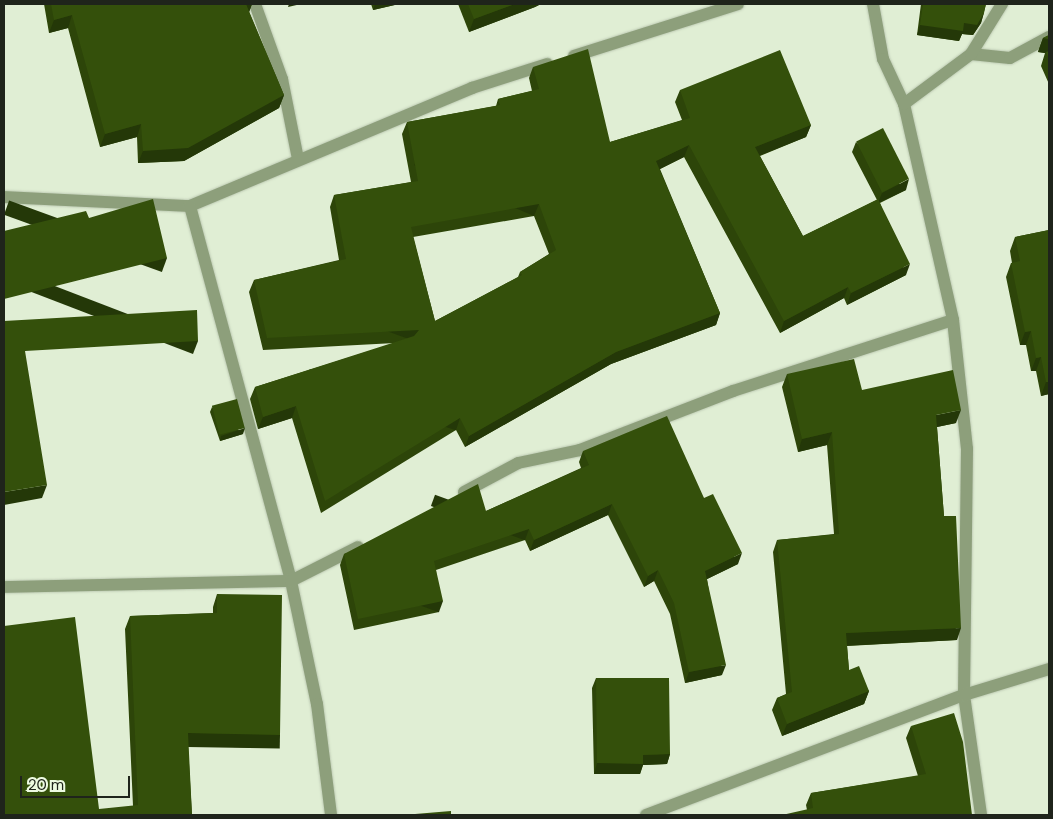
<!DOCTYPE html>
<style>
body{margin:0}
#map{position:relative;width:1053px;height:819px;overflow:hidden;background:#e0eed4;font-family:"DM Sans",sans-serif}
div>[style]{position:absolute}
.roads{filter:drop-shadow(0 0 1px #bdcab3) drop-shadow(0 0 1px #bdcab3)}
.minor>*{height:12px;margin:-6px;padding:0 6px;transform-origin:6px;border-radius:6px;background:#8d9f7b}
.wall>*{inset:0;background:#2d4509}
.shaded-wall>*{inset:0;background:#243808;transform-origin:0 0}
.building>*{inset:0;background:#34500b;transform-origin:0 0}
span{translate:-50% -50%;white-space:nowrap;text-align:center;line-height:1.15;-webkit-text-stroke:5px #edfbe1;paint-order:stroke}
.frame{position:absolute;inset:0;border:5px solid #1f241b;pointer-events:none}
.scale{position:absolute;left:20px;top:776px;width:110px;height:22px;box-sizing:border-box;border:2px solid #1f241b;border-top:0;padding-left:6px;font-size:15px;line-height:18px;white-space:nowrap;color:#1f241b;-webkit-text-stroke:4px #edfbe1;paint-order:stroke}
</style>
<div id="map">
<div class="roads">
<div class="minor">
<i style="left:255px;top:4px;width:80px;rotate:70.2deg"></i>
<i style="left:282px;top:79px;width:82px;rotate:78.7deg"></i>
<i style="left:873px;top:4px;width:56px;rotate:79.7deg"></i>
<i style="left:883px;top:59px;width:50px;rotate:65deg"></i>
<i style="left:904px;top:104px;width:221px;rotate:77.2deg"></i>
<i style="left:953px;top:320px;width:130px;rotate:83.8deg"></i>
<i style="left:967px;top:449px;width:246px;rotate:90.7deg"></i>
<i style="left:964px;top:695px;width:121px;rotate:81.9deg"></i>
<i style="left:971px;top:54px;width:39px;rotate:6deg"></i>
<i style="left:1010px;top:58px;width:44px;rotate:-28.3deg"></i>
<i style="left:574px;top:56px;width:172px;rotate:-17.6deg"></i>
<i style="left:904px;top:104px;width:84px;rotate:-36.7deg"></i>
<i style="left:971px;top:54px;width:59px;rotate:-58.2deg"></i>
<i style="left:4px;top:197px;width:186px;rotate:2.8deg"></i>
<i style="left:190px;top:206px;width:306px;rotate:-22.7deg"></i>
<i style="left:472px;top:88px;width:79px;rotate:-17.7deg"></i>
<i style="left:190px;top:206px;width:388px;rotate:74.9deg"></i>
<i style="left:291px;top:581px;width:126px;rotate:78.1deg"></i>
<i style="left:317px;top:704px;width:112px;rotate:82.8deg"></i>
<i style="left:464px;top:492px;width:61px;rotate:-28.2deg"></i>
<i style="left:518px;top:463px;width:63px;rotate:-11.8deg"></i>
<i style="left:580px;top:450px;width:164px;rotate:-21.1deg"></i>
<i style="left:733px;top:391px;width:231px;rotate:-17.9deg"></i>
<i style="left:4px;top:587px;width:287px;rotate:-1.2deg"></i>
<i style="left:291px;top:581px;width:75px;rotate:-26.9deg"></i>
<i style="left:646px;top:815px;width:340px;rotate:-20.7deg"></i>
<i style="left:964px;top:695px;width:89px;rotate:-17deg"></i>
</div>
</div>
<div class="wall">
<i style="clip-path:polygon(44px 4px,252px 4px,249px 12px,284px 95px,279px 108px,184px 161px,138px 163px,137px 137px,100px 147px,68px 28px,49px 33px)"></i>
<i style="clip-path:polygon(371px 4px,399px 4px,373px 10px)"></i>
<i style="clip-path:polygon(458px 4px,541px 4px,535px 7px,469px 32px)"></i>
<i style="clip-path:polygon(921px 4px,986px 4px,981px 23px,973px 35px,962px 34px,959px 41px,917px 35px)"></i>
<i style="clip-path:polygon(1049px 35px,1049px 84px,1041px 66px,1045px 53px,1038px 52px,1043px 38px)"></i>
<i style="clip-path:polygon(evenodd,533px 67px,610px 142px,682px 120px,675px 102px,680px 90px,811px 125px,806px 137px,760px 156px,803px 236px,877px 200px,852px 152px,856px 142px,906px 190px,880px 203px,906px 275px,847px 305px,844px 298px,780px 333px,684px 157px,660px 169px,720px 313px,716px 325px,611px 364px,465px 447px,456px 430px,321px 513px,292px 418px,258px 429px,250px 399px,255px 387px,395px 343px,263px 350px,249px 292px,254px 280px,339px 260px,330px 207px,334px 195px,411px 182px,402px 134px,407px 122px,496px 106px,498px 99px,532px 91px,529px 78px,533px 67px,534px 216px,549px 254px,520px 272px,518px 277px,435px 321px,413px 237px,534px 216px)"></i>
<i style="clip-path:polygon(1049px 230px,1049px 394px,1041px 396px,1036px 371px,1031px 371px,1026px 345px,1020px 345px,1006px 277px,1011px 263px,1012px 263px,1010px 251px,1015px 237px)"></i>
<i style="clip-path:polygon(787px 374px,862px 390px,956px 423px,937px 427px,944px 516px,957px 640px,847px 646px,849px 670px,869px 691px,864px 704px,782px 736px,772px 710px,777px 698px,786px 694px,773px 552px,777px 540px,834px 534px,827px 445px,798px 452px,782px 387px)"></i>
<i style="clip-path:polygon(212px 407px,243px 434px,220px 441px,210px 412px)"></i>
<i style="clip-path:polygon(583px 451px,704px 498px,738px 564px,707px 579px,722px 675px,685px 683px,670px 614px,654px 581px,644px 587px,608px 515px,530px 551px,525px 540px,436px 570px,439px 612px,354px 630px,340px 565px,344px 554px,486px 511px,581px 468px,579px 462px)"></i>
<i style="clip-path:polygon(217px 594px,280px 735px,275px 748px,188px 746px,192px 815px,133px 806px,125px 629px,130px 616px,213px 613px,213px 607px)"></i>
<i style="clip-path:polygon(596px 678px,670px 754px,667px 764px,643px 765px,640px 774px,594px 774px,592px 688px)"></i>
<i style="clip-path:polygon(911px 726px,972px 815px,807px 810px,806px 805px,811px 793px,918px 776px,906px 738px)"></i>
</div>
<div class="shaded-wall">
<i style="clip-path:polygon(246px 4px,252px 4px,248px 15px)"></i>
<i style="clip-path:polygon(289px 4px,301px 4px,288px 7px)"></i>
<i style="clip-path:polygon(375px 4px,399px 4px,373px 10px)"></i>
<i style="clip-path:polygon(515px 4px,541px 4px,535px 7px,469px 32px,474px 19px)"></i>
<i style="clip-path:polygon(984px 13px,981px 23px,973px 35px,962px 34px,959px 41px,917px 35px,920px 25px,964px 23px)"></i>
<i style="clip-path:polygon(72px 15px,68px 28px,49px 33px,54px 20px)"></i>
<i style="clip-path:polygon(1043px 38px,1049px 39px,1049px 54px,1046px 52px,1045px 53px,1038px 52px)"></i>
<i style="clip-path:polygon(284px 95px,279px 108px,184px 161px,138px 163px,143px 151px)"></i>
<i style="clip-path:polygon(141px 124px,137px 137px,100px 147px,105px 134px)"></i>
<i style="clip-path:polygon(811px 125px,806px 137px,751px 159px,755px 147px)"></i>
<i style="clip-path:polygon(689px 145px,684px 157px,652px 173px,656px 161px)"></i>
<i style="clip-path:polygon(909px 179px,906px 190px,878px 203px,882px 193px)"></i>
<i style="left:539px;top:204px;width:13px;height:130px;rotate:113deg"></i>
<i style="left:167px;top:258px;width:15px;height:168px;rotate:110deg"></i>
<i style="clip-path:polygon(910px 264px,906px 275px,847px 305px,851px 293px)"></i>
<i style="clip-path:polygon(848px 287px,844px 298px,780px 333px,784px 321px)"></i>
<i style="clip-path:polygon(720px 313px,716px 325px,611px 364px,465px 447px,469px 436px,616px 352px)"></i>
<i style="left:419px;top:330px;width:12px;height:152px;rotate:110deg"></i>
<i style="clip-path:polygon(1031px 331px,1026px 345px,1020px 345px,1025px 332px)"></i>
<i style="left:198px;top:341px;width:14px;height:173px;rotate:111deg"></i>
<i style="clip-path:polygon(1041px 357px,1036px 371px,1031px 371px,1036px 358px)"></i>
<i style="clip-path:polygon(1046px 382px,1049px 382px,1049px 394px,1041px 396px)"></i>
<i style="clip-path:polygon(296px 406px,292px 418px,258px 429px,263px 417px)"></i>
<i style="clip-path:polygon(961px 410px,956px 423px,932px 428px,936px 415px)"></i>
<i style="left:460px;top:418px;width:13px;height:158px;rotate:108deg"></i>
<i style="clip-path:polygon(245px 428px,243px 434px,220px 441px,221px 436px)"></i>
<i style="clip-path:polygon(832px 432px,827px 445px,798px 452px,802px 439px)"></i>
<i style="clip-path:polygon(47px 485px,42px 498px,4px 505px,4px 492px)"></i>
<i style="clip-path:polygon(612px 504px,608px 515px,530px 551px,534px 540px)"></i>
<i style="left:529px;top:529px;width:12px;height:100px;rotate:110deg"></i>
<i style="clip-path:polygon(742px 553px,738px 564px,701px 582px,705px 571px)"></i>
<i style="clip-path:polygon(658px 570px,654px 581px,644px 587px,648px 576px)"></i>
<i style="left:443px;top:601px;width:12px;height:87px;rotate:110deg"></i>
<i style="clip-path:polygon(961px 628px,957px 640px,841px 646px,846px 633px)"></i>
<i style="clip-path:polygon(726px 665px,722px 675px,685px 683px,689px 672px)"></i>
<i style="clip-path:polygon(869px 691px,864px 704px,782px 736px,787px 724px)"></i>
<i style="left:188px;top:733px;width:92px;height:14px;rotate:1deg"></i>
<i style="clip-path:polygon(670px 754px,667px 764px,643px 765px,640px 774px,594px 774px,597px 763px,643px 755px)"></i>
</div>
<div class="building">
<i style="clip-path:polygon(51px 4px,246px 4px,284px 95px,188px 148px,143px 151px,141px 124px,105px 134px,72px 15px,54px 20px)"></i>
<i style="clip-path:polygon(468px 4px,515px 4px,474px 19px)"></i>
<i style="clip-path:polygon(923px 4px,986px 4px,984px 13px,977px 25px,964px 23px,963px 31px,920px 25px)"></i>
<i style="clip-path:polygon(1049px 35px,1049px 39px,1043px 38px)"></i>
<i style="clip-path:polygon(evenodd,588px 49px,610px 142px,690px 118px,680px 90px,780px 50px,811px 125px,755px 147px,803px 236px,878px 199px,910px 264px,851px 293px,848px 287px,784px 321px,689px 145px,656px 161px,720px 313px,616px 352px,469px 436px,460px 418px,325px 501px,296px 406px,263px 417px,255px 387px,414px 336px,419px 330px,267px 338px,254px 280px,346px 259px,334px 195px,418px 181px,407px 122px,500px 105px,498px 99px,539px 89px,533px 67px,588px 49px,539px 204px,556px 250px,520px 272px,522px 275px,435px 321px,411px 227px,539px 204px)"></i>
<i style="clip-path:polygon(1049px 51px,1049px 59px,1046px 52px)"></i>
<i style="left:883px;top:128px;width:57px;height:30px;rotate:63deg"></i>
<i style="clip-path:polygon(153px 199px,167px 258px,4px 299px,4px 231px,86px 211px,89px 218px)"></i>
<i style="clip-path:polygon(1049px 230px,1049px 382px,1046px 382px,1041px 357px,1036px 358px,1031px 331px,1025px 332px,1011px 263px,1020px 261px,1015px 237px)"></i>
<i style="clip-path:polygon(197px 310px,198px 341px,25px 351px,47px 485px,4px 492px,4px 321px)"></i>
<i style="clip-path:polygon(854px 359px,862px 390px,953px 370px,961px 410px,936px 415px,944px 516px,956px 516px,961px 628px,846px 633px,849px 670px,859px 666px,869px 691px,787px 724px,777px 698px,792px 692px,777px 540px,839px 534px,832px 432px,802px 439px,787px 374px)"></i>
<i style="left:237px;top:399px;width:30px;height:26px;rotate:75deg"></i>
<i style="clip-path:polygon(667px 416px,704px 498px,713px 494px,742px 553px,705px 571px,726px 665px,689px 672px,674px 603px,658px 570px,648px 576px,612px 504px,534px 540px,529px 529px,434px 561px,443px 601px,358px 619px,344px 554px,478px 484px,486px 511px,589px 465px,583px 451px)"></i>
<i style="clip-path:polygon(217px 594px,282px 595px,280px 735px,188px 733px,192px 815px,4px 815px,4px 626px,75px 617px,99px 809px,138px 805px,130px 616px,217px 613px)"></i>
<i style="clip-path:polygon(596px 678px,669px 678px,670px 754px,643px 755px,643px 764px,597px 763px)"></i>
<i style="clip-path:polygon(954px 713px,963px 742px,972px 815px,782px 815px,813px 808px,811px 793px,926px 774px,911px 726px)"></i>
<i style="clip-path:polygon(451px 811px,451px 815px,403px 815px)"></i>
</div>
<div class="frame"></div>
<div class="scale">20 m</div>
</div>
